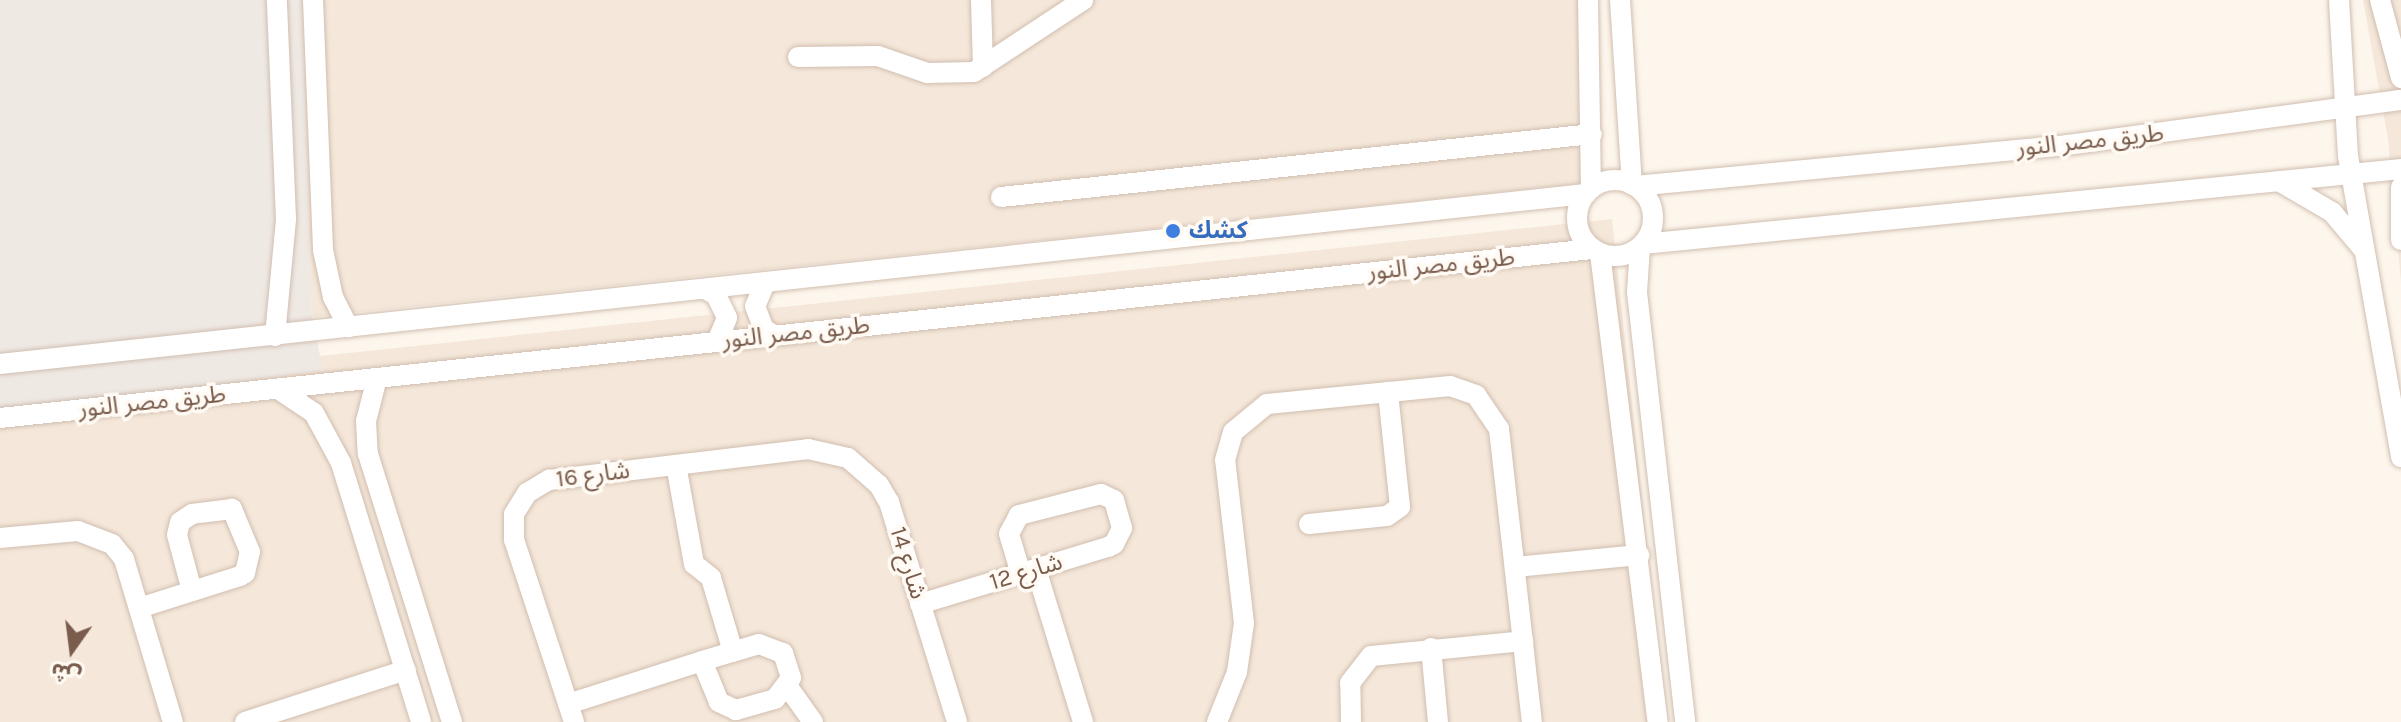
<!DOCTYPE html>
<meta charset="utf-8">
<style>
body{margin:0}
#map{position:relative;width:2401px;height:722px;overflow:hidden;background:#fdf6ec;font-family:Karla,"Noto Sans Arabic",sans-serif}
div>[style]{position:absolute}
.residential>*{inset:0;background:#f5e8da}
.industrial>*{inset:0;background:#efe9e4}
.roads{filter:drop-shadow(0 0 2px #d1beb0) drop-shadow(0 0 2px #d1beb0)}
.minor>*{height:20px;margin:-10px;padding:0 10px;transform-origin:10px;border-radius:10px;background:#fff}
.minor>.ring{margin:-10px;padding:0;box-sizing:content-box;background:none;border:20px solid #fff;border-radius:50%}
.dots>*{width:22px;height:22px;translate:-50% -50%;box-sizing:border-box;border:4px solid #fffaf3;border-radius:50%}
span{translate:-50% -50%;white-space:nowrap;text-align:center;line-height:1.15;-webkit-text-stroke:7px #fffaf3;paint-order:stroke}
.street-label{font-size:24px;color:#7a5c4d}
.shop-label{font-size:24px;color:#366cbe;font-weight:700}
.left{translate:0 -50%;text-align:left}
.north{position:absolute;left:32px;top:610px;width:80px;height:80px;-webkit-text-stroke:6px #fffaf3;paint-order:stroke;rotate:194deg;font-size:22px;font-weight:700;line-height:32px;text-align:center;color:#7a5c4d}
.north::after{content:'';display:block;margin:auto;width:28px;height:36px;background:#7a5c4d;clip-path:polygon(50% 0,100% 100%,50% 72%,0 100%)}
</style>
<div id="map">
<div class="residential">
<i style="clip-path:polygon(301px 0,1592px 0,1596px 182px,312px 317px)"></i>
<i style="clip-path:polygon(2363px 0,2401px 0,2401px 282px,2388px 139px)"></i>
<i style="clip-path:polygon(1612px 219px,1666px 722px,0 722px,0 390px)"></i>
</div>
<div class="industrial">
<i style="clip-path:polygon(0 0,301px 0,312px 317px,323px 370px,0 416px)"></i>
</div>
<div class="roads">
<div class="minor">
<i style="left:313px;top:0;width:250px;rotate:87.7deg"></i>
<i style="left:323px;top:250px;width:48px;rotate:78deg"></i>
<i style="left:333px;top:297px;width:34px;rotate:63deg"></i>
<i style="left:981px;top:0;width:67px;rotate:88.3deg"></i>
<i style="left:1588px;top:0;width:189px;rotate:89.1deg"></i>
<i style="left:1620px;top:0;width:185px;rotate:86.3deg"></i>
<i style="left:2339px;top:0;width:156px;rotate:86.7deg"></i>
<i style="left:2348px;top:156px;width:306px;rotate:80deg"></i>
<i style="left:2380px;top:0;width:81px;rotate:74.9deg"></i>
<i style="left:798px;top:57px;width:80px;rotate:-0.7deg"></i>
<i style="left:878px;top:56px;width:52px;rotate:19.1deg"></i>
<i style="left:927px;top:73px;width:47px;rotate:-1.2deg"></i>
<i style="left:974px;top:72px;width:131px;rotate:-33.4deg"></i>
<i class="ring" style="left:1577px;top:180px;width:56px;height:56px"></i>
<i style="left:2279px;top:181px;width:61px;rotate:30.3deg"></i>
<i style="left:2332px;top:212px;width:50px;rotate:49.9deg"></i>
<i style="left:1635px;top:186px;width:434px;rotate:-5.4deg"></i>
<i style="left:2067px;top:145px;width:337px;rotate:-7.7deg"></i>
<i style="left:2401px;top:187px;width:53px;rotate:90deg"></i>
<i style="left:1001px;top:197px;width:594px;rotate:-6.08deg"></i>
<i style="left:1643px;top:244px;width:762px;rotate:-5.65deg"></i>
<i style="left:1640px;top:247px;width:45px;rotate:93.8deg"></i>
<i style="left:1637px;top:292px;width:433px;rotate:83.6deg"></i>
<i style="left:1600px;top:253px;width:473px;rotate:83deg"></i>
<i style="left:765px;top:283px;width:25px;rotate:113deg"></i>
<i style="left:755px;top:306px;width:25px;rotate:69deg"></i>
<i style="left:764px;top:329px;width:13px;rotate:32deg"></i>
<i style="left:705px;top:289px;width:13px;rotate:29deg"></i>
<i style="left:716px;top:295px;width:25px;rotate:64deg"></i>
<i style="left:727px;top:318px;width:25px;rotate:113deg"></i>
<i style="left:275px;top:336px;width:118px;rotate:-84.6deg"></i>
<i style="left:286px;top:219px;width:219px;rotate:-92.4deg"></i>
<i style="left:0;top:364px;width:1595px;rotate:-6.12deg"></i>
<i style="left:377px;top:378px;width:44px;rotate:104.3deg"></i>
<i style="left:366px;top:421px;width:33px;rotate:87deg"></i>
<i style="left:368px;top:454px;width:281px;rotate:72.6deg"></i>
<i style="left:278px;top:389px;width:43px;rotate:33.7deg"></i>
<i style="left:314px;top:413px;width:57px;rotate:61.6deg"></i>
<i style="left:341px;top:463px;width:271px;rotate:72.8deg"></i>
<i style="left:0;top:418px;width:1602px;rotate:-6.06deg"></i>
<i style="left:676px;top:465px;width:101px;rotate:79.7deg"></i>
<i style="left:694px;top:564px;width:22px;rotate:39deg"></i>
<i style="left:711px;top:578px;width:77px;rotate:73.4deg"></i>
<i style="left:1309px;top:524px;width:78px;rotate:-5.9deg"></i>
<i style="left:1387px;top:516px;width:16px;rotate:-35deg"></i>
<i style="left:1400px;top:507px;width:116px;rotate:-96deg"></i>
<i style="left:0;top:538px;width:78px;rotate:-5.1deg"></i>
<i style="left:78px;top:531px;width:36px;rotate:21deg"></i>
<i style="left:112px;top:544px;width:19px;rotate:51deg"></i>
<i style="left:124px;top:559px;width:170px;rotate:73.3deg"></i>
<i style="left:1515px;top:567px;width:125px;rotate:-5.5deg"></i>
<i style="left:1036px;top:569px;width:160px;rotate:72.9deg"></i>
<i style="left:920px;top:604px;width:196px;rotate:-16.9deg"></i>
<i style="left:1108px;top:547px;width:7px;rotate:-27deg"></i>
<i style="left:1114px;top:544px;width:18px;rotate:-63deg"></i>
<i style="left:1122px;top:528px;width:29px;rotate:-106deg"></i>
<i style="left:1114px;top:500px;width:14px;rotate:-155deg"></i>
<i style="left:1101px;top:494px;width:85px;rotate:165.6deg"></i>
<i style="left:1019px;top:515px;width:21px;rotate:118deg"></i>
<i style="left:1009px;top:534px;width:42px;rotate:73.3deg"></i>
<i style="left:139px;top:608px;width:106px;rotate:-17.6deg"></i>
<i style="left:240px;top:576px;width:6px;rotate:-31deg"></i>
<i style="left:245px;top:573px;width:22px;rotate:-77deg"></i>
<i style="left:250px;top:552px;width:47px;rotate:-112.7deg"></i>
<i style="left:232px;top:509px;width:40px;rotate:172.9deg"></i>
<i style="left:192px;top:514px;width:14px;rotate:146deg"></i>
<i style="left:180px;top:522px;width:13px;rotate:103deg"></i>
<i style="left:177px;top:535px;width:58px;rotate:75deg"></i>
<i style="left:1431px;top:648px;width:74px;rotate:84.6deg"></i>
<i style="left:788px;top:687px;width:43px;rotate:54.5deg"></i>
<i style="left:568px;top:704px;width:141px;rotate:-17.8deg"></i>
<i style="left:702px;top:661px;width:59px;rotate:-16.6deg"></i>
<i style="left:759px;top:644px;width:26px;rotate:21deg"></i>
<i style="left:783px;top:653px;width:26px;rotate:72deg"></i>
<i style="left:791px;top:678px;width:26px;rotate:127deg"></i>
<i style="left:775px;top:699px;width:41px;rotate:164.2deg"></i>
<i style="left:736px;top:710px;width:19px;rotate:-155deg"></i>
<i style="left:719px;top:702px;width:44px;rotate:-112.5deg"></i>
<i style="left:245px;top:722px;width:169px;rotate:-17.9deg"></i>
<i style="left:574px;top:722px;width:192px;rotate:-108.2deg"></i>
<i style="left:514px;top:540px;width:26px;rotate:-90deg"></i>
<i style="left:514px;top:514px;width:25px;rotate:-58deg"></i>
<i style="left:527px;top:493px;width:26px;rotate:-31deg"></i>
<i style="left:549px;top:480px;width:261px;rotate:-6.8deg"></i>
<i style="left:808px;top:449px;width:41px;rotate:12.7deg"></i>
<i style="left:848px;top:458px;width:41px;rotate:41.1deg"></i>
<i style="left:879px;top:485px;width:20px;rotate:60deg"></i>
<i style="left:889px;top:502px;width:230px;rotate:72.8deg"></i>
<i style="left:1217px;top:722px;width:54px;rotate:-68.2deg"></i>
<i style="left:1237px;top:672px;width:49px;rotate:-81.9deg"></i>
<i style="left:1244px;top:623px;width:164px;rotate:-96.6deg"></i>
<i style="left:1225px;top:460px;width:29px;rotate:-74deg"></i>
<i style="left:1233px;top:432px;width:44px;rotate:-39.5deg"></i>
<i style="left:1267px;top:404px;width:184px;rotate:-5.6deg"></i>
<i style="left:1450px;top:386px;width:28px;rotate:19deg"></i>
<i style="left:1476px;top:395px;width:41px;rotate:55.9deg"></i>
<i style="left:1499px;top:429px;width:295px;rotate:83.6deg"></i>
<i style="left:1351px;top:722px;width:39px;rotate:-91deg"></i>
<i style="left:1350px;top:683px;width:34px;rotate:-52deg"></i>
<i style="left:1371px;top:656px;width:153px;rotate:-5.6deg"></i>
</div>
</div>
<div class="dots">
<i style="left:1173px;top:231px;background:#3f7fe0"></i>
</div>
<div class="street-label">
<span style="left:2090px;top:141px;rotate:-6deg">طريق مصر النور</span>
<span style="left:1441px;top:265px;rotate:-6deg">طريق مصر النور</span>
<span style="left:796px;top:333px;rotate:-6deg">طريق مصر النور</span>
<span style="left:152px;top:402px;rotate:-6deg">طريق مصر النور</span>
<span style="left:593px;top:475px;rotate:-7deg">شارع 16</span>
<span style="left:908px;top:563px;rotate:73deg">شارع 14</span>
<span style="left:1026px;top:572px;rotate:-17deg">شارع 12</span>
</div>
<div class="shop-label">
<span class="left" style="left:1189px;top:231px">كشك</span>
</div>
<div class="north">ش</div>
</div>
